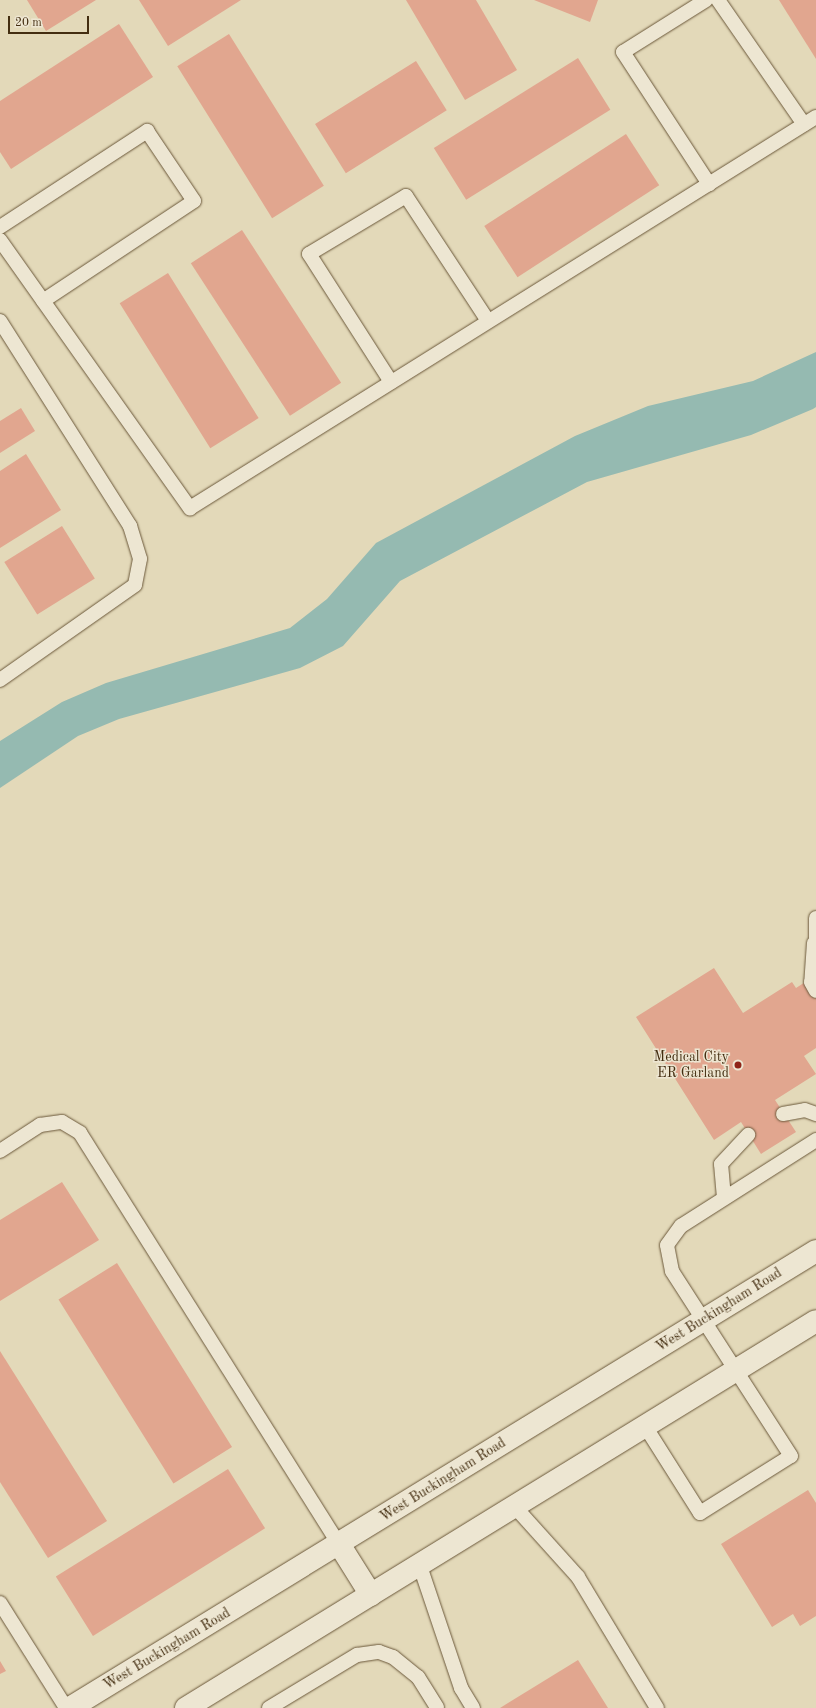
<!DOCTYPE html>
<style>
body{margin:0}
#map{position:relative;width:816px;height:1708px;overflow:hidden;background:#e3d9b9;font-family:"Old Standard TT",serif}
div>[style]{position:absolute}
.water>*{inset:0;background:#95bab1}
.building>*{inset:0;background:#e1a68f;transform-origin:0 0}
.roads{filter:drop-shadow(0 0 1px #6b583a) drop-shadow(0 0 1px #6b583a)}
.lane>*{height:14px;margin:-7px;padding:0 7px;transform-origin:7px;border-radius:7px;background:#ede6d2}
.secondary>*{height:22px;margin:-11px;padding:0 11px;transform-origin:11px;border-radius:11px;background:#ede6d2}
.dots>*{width:11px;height:11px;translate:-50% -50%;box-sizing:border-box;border:2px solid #ede6d2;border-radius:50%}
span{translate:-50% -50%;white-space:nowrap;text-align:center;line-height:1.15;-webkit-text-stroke:3px #ede6d2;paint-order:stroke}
.poi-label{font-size:14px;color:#432d10}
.right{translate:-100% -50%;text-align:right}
.street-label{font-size:14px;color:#432d10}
.scale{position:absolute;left:8px;top:16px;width:81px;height:18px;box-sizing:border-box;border:2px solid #432d10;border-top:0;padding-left:5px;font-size:12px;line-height:14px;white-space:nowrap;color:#432d10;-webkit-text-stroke:3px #ede6d2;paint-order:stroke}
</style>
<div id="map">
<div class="water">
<i style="clip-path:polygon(816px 352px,816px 407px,813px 409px,751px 435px,587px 482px,400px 581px,343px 646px,300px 668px,119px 719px,78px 736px,0 788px,0 741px,62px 702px,106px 683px,290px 628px,327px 599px,376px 543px,575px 436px,648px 406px,753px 381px)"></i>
</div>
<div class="building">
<i style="clip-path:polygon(27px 0,96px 0,46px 31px)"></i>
<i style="clip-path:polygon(139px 0,241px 0,168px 46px)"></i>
<i style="clip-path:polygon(406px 0,476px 0,517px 70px,465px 100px)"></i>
<i style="clip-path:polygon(534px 0,598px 0,590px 22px)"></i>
<i style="clip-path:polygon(779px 0,816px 0,816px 59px)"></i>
<i style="clip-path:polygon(119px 24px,153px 77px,11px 169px,0 152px,0 101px)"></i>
<i style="left:229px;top:34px;width:179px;height:61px;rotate:58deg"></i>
<i style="left:578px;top:58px;width:61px;height:170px;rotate:58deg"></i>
<i style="left:416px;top:61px;width:58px;height:119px;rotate:58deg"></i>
<i style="left:626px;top:134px;width:61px;height:169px;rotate:57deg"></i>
<i style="left:242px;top:230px;width:182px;height:61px;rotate:57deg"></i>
<i style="left:168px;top:273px;width:171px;height:57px;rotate:58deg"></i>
<i style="clip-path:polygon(21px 408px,35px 431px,0 453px,0 421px)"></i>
<i style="clip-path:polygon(26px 454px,61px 510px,0 548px,0 471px)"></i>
<i style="left:62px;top:526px;width:62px;height:68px;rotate:58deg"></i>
<i style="clip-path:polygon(714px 968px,743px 1013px,792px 982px,796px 988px,813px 977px,816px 982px,816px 1048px,804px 1056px,816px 1074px,775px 1100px,796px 1132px,761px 1154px,741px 1122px,714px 1140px,636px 1017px)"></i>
<i style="clip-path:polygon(62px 1182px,99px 1240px,0 1301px,0 1220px)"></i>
<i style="left:117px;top:1263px;width:217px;height:69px;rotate:58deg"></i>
<i style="clip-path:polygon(0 1351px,107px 1521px,48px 1558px,0 1482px)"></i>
<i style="left:228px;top:1469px;width:70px;height:203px;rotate:58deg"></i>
<i style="clip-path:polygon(808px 1490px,816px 1503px,816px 1616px,800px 1626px,793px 1614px,772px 1627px,721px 1544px)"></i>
<i style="clip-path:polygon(578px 1660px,608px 1708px,500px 1708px)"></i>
<i style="clip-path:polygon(0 1661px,6px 1671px,0 1674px)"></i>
</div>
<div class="roads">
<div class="lane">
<i style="left:706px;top:0;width:98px;rotate:147.9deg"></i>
<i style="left:623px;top:52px;width:158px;rotate:56.9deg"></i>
<i style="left:718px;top:0;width:151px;rotate:55.3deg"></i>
<i style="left:0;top:227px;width:176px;rotate:-33.1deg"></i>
<i style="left:147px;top:131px;width:84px;rotate:56.1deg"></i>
<i style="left:194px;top:201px;width:181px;rotate:146.5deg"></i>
<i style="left:0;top:240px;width:329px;rotate:54.7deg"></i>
<i style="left:190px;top:508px;width:738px;rotate:-31.99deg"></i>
<i style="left:0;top:321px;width:243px;rotate:57.6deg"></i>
<i style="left:130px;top:526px;width:34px;rotate:73deg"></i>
<i style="left:140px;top:559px;width:26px;rotate:101deg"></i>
<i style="left:135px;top:585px;width:165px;rotate:144.9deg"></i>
<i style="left:391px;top:382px;width:152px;rotate:-122.6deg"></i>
<i style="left:309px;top:254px;width:113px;rotate:-30.9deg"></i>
<i style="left:406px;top:196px;width:149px;rotate:56.7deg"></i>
<i style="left:816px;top:918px;width:29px;rotate:90deg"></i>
<i style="left:814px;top:943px;width:39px;rotate:94deg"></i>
<i style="left:811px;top:982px;width:10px;rotate:61deg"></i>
<i style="left:783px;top:1114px;width:22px;rotate:-10deg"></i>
<i style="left:805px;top:1110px;width:12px;rotate:20deg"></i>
<i style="left:0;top:1151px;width:48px;rotate:-33deg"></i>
<i style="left:40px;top:1125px;width:22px;rotate:-8deg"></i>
<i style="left:62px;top:1122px;width:21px;rotate:31deg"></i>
<i style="left:80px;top:1133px;width:486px;rotate:57.8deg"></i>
<i style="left:724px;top:1198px;width:34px;rotate:-95deg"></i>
<i style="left:721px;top:1164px;width:40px;rotate:-47deg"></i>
<i style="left:645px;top:1426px;width:103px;rotate:57.7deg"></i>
<i style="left:700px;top:1513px;width:107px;rotate:-32.1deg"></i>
<i style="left:791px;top:1456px;width:220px;rotate:-122.8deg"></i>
<i style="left:672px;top:1271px;width:26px;rotate:-101deg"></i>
<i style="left:667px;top:1245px;width:24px;rotate:-54deg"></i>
<i style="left:681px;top:1226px;width:160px;rotate:-32.5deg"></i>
<i style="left:515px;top:1507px;width:94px;rotate:48deg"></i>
<i style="left:578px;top:1577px;width:153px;rotate:58.9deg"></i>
<i style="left:420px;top:1566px;width:129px;rotate:71.4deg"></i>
<i style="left:461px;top:1688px;width:23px;rotate:59deg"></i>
<i style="left:0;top:1603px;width:124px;rotate:57.8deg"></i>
<i style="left:269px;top:1708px;width:103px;rotate:-31.1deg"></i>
<i style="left:357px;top:1655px;width:22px;rotate:-8deg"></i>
<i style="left:379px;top:1652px;width:15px;rotate:20deg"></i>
<i style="left:393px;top:1657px;width:32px;rotate:39deg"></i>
<i style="left:418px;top:1677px;width:36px;rotate:58deg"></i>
</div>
<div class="secondary">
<i style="left:339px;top:1544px;width:60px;rotate:57.9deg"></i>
<i style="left:70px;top:1708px;width:875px;rotate:-31.49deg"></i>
<i style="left:186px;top:1708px;width:739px;rotate:-31.56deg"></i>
</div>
</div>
<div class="dots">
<i style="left:738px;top:1065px;background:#8f2418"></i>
</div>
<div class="poi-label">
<span class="right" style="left:729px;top:1065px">Medical City<br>ER Garland</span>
</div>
<div class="street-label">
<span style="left:719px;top:1310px;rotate:-32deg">West Buckingham Road</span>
<span style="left:443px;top:1480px;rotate:-32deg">West Buckingham Road</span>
<span style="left:167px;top:1649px;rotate:-31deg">West Buckingham Road</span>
</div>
<div class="scale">20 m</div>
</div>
